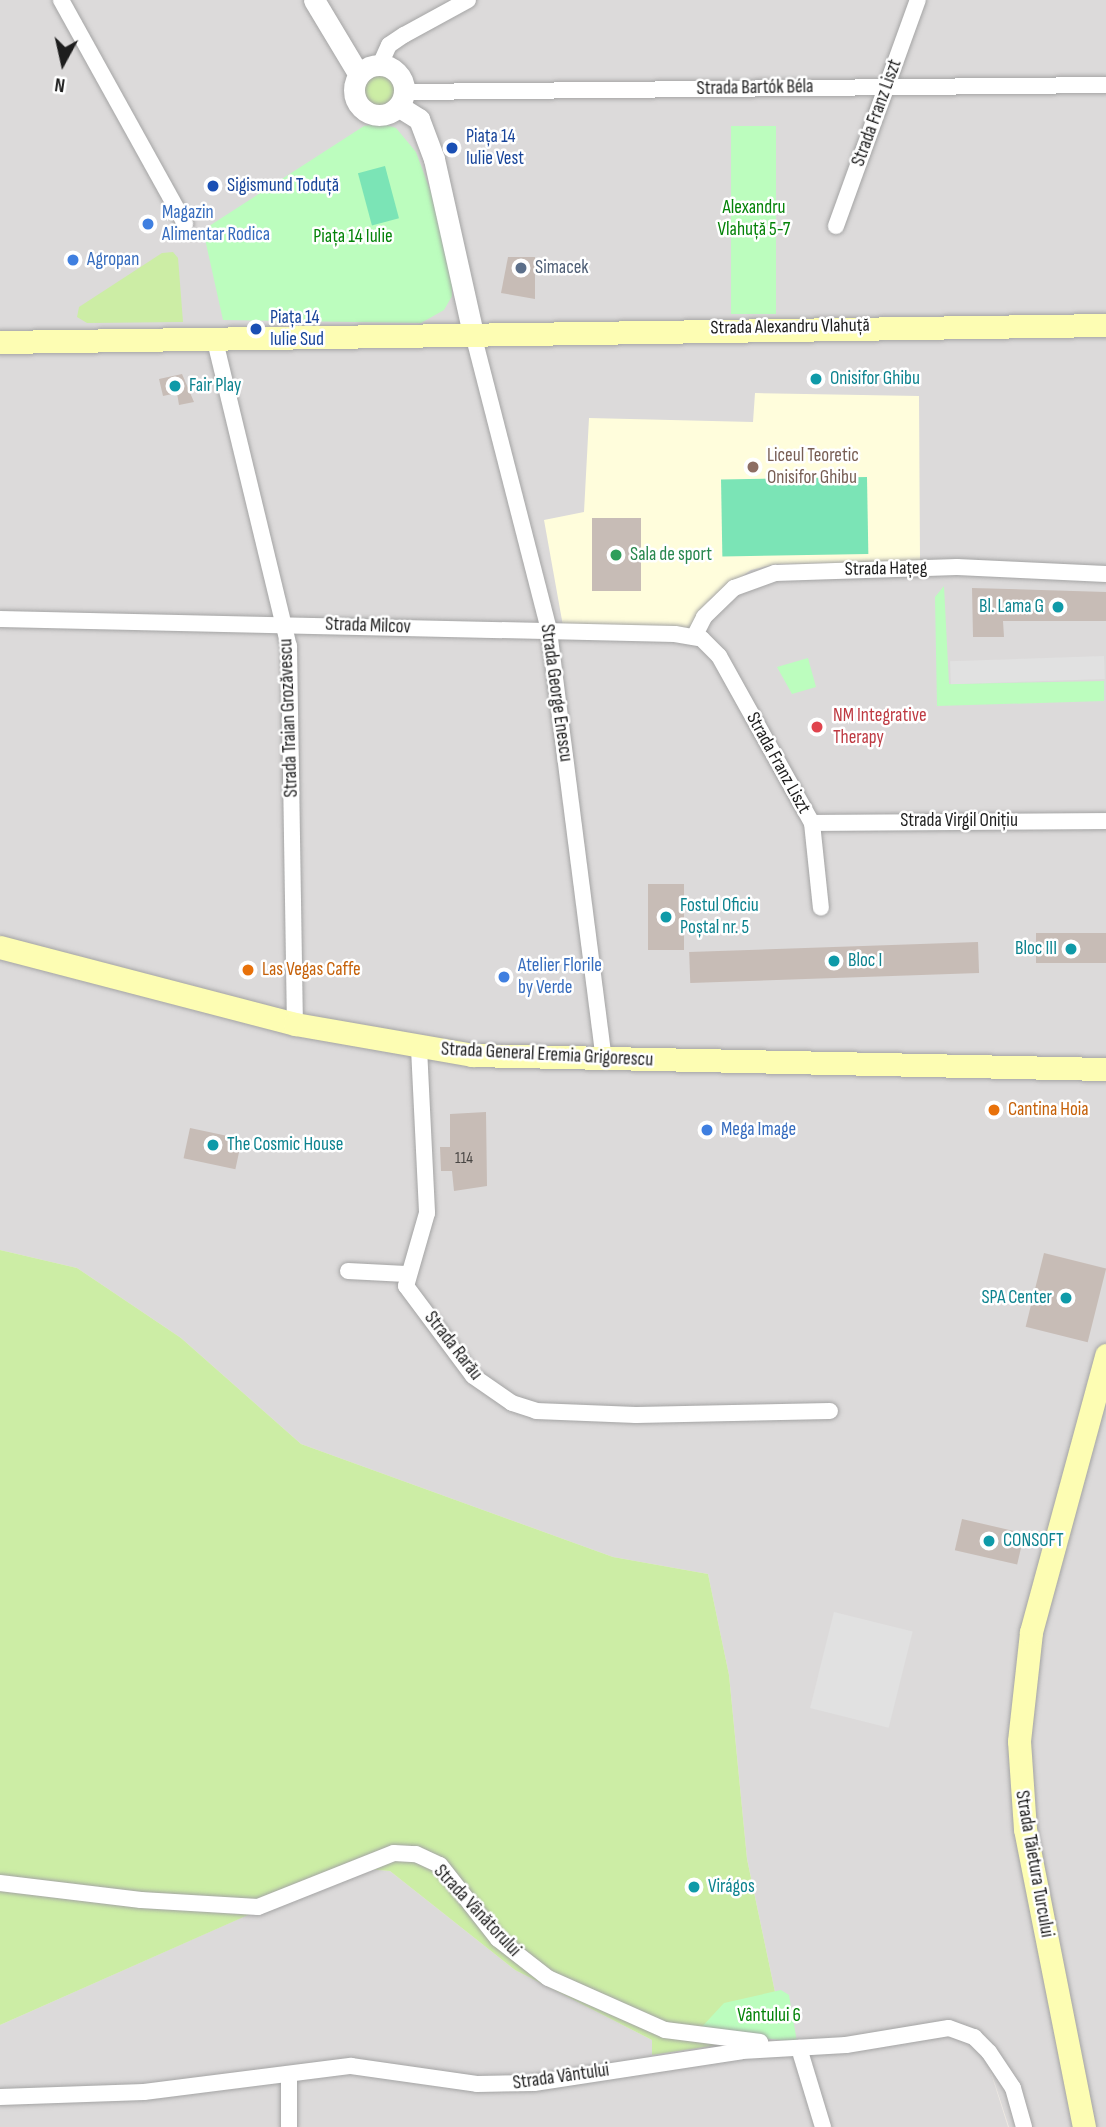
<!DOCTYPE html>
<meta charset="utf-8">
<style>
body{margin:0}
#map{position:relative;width:1106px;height:2127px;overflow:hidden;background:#efeae3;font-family:"Sofia Sans Condensed",sans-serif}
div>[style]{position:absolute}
.residential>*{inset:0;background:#dcdada}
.education>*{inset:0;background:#fffddc}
.grass>*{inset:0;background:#cceda5}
.round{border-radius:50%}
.park>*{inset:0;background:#bcfdbe;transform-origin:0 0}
.pitch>*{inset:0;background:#7be4b6;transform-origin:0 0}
.parking>*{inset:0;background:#e1e1e1;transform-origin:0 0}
.building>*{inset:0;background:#c7bcb6;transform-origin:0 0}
.roads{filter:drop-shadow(0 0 2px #a4a4a4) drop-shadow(0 0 2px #a4a4a4)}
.minor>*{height:16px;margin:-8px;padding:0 8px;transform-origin:8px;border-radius:8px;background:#fff}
.tertiary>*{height:21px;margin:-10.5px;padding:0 10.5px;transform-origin:10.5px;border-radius:10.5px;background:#fff}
.tertiary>.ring{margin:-10.5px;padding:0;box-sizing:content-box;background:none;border:21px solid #fff;border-radius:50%}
.secondary>*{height:23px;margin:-11.5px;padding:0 11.5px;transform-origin:11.5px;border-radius:11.5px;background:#fdfdb3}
.dots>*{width:19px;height:19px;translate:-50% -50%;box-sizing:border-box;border:4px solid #fff;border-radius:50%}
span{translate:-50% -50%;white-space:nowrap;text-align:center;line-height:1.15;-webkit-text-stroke:5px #fff;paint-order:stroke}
.number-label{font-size:16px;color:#484543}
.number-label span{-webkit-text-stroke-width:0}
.street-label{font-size:19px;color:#1d1d1d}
.transit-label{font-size:19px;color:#164399}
.left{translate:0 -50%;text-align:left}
.park-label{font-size:19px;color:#048308}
.shop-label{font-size:19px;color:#366cbe}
.service-label{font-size:19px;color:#4e5e75}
.culture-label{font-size:19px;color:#0d838f}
.right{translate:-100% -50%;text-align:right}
.education-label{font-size:19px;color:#785e54}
.leisure-label{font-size:19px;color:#27864d}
.health-label{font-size:19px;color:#be3a42}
.food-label{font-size:19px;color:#c56008}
.north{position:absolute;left:28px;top:28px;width:70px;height:70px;-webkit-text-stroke:5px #fff;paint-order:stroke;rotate:188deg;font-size:19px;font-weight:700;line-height:28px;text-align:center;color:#1d1d1d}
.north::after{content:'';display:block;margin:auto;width:24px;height:32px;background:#1d1d1d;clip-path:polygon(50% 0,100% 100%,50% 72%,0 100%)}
</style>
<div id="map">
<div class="residential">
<i style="clip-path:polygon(0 0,1106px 0,1106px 2127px,1009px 2127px,980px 2038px,1008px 2127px,0 2127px,0 2025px,353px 1868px,390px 1871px,515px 1970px,652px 2040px,784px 2035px,747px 1859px,729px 1675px,708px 1574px,613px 1557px,301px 1444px,181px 1338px,77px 1268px,0 1250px)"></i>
</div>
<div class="education">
<i style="clip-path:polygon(755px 393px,919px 396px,920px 562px,776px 564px,751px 570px,711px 598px,691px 629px,563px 626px,544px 520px,584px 512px,589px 418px,753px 422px)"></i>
</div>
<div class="grass">
<i class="round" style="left:359px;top:70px;width:40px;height:40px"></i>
<i style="clip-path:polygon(173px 252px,178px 258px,183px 322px,87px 323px,77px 317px,79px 307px,162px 253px)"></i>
<i style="clip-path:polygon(0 1250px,77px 1268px,181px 1338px,301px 1444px,613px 1557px,708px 1574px,729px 1675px,747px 1859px,784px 2035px,652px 2055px,652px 2040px,515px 1970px,390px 1871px,354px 1868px,0 2025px)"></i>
</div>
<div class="park">
<i style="clip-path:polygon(380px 123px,396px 128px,416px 152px,442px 222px,452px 264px,452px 296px,444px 310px,421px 323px,223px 320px,203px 230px,364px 126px)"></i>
<i style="left:731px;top:126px;width:45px;height:188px"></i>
<i style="clip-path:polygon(944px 586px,949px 684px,1104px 681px,1104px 701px,937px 706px,935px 597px)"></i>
<i style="clip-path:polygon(808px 658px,816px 687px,792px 694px,777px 667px)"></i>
<i style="clip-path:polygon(781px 1990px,789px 1995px,797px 2042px,698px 2031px,724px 2003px)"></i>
</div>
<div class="pitch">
<i style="left:385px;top:166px;width:54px;height:28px;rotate:75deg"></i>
<i style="left:867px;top:477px;width:77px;height:146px;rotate:89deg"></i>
</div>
<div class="parking">
<i style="left:1104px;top:656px;width:23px;height:154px;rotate:88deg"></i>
<i style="left:834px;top:1612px;width:81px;height:99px;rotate:14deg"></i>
</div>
<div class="building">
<i style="clip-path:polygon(508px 257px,535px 257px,535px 299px,501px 293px)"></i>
<i style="clip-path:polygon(182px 374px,194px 402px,179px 405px,177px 393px,163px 396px,159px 379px)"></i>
<i style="left:592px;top:518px;width:49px;height:73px"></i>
<i style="clip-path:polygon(972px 588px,1106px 592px,1106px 621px,1003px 621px,1004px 637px,973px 637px)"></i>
<i style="left:648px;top:884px;width:36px;height:66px"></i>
<i style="left:1106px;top:933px;width:30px;height:70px;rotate:90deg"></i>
<i style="left:978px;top:942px;width:31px;height:289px;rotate:88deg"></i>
<i style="clip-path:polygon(486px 1112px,487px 1186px,454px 1191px,452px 1171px,441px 1171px,440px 1147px,450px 1147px,450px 1114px)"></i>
<i style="left:190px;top:1128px;width:53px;height:31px;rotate:12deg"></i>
<i style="left:1044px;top:1253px;width:64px;height:76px;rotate:14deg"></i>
<i style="left:962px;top:1519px;width:64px;height:32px;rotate:13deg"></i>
</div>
<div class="roads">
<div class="minor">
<i style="left:61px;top:0;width:256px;rotate:61deg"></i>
<i style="left:380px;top:65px;width:22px;rotate:-66deg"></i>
<i style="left:389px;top:45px;width:18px;rotate:-34deg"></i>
<i style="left:404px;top:35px;width:73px;rotate:-28.7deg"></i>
<i style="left:404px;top:92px;width:702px;rotate:-0.57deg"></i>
<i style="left:836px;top:226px;width:240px;rotate:-70.1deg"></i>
<i style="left:473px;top:334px;width:307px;rotate:75.6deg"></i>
<i style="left:549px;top:631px;width:432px;rotate:82.7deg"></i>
<i style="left:214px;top:337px;width:318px;rotate:76.4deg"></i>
<i style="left:289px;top:646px;width:378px;rotate:89.1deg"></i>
<i style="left:0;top:619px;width:675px;rotate:1.27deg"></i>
<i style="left:675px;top:634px;width:27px;rotate:10deg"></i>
<i style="left:702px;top:639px;width:24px;rotate:45deg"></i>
<i style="left:719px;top:656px;width:191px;rotate:60.9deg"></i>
<i style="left:812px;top:823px;width:85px;rotate:84deg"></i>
<i style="left:694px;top:637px;width:22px;rotate:-63deg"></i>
<i style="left:704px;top:617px;width:42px;rotate:-44deg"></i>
<i style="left:734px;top:588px;width:44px;rotate:-20.1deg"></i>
<i style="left:775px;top:573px;width:182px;rotate:-1.9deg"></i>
<i style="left:957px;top:567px;width:149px;rotate:2.7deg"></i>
<i style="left:812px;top:823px;width:294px;rotate:-0.4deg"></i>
<i style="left:419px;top:1048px;width:165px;rotate:87.2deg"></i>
<i style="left:427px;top:1213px;width:76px;rotate:106deg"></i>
<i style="left:406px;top:1286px;width:112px;rotate:53.3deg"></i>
<i style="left:473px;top:1376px;width:47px;rotate:34.7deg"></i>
<i style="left:512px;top:1403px;width:25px;rotate:18deg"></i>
<i style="left:536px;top:1411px;width:100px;rotate:2.3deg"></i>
<i style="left:636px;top:1415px;width:194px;rotate:-1.2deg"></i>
<i style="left:348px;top:1271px;width:58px;rotate:3deg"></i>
<i style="left:0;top:1883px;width:142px;rotate:6.9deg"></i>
<i style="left:141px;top:1900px;width:117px;rotate:3.4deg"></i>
<i style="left:258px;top:1907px;width:146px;rotate:-21.7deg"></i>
<i style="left:394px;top:1853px;width:22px;rotate:3deg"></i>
<i style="left:416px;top:1854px;width:26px;rotate:25deg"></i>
<i style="left:440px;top:1865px;width:94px;rotate:51.9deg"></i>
<i style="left:498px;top:1939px;width:63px;rotate:38deg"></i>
<i style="left:548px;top:1978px;width:128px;rotate:24deg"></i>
<i style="left:665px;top:2030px;width:96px;rotate:7.2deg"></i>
<i style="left:799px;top:2048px;width:83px;rotate:73.1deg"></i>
<i style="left:289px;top:2078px;width:49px;rotate:90deg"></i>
<i style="left:0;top:2097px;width:144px;rotate:-2deg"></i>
<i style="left:144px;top:2092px;width:209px;rotate:-7.2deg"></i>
<i style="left:351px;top:2066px;width:127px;rotate:8.1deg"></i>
<i style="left:477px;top:2084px;width:57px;rotate:-1deg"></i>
<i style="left:534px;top:2083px;width:210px;rotate:-8.7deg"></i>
<i style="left:742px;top:2051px;width:104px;rotate:-3.3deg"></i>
<i style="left:846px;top:2045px;width:104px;rotate:-9.4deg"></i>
<i style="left:949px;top:2028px;width:27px;rotate:20deg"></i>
<i style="left:974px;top:2037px;width:21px;rotate:45deg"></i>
<i style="left:989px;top:2052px;width:43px;rotate:56.3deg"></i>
<i style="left:1013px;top:2088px;width:41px;rotate:74.2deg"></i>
</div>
<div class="tertiary">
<i style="left:314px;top:0;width:87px;rotate:59deg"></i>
<i class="ring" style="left:354px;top:65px;width:29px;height:29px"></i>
<i style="left:398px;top:106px;width:25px;rotate:32deg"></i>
<i style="left:419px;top:119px;width:43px;rotate:69.4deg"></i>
<i style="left:434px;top:159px;width:179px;rotate:77.4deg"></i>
</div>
<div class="secondary">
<i style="left:0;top:342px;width:1106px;rotate:-0.88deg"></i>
<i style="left:0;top:947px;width:305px;rotate:14.6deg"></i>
<i style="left:295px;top:1024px;width:180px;rotate:9.9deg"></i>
<i style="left:472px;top:1055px;width:634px;rotate:1.27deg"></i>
<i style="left:1084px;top:2127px;width:304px;rotate:-101.2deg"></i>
<i style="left:1025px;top:1829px;width:88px;rotate:-93.9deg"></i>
<i style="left:1019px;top:1741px;width:110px;rotate:-83.7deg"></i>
<i style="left:1031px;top:1632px;width:287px;rotate:-74.8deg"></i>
</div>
</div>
<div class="dots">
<i style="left:452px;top:148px;background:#1a4fb4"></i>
<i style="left:213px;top:186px;background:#1a4fb4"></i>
<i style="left:148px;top:224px;background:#3f7fe0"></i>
<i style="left:73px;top:260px;background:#3f7fe0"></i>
<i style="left:521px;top:268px;background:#5c6f8a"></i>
<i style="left:256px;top:329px;background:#1a4fb4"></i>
<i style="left:816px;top:379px;background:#0f9aa8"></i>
<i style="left:175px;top:386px;background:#0f9aa8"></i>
<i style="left:753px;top:467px;background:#8d6e63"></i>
<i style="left:616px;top:555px;background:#2e9e5b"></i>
<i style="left:1058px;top:607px;background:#0f9aa8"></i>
<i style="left:817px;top:727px;background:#e0444e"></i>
<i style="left:666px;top:917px;background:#0f9aa8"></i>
<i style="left:1071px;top:949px;background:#0f9aa8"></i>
<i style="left:834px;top:961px;background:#0f9aa8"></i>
<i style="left:248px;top:970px;background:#e8710a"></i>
<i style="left:504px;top:977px;background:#3f7fe0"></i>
<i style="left:994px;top:1110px;background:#e8710a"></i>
<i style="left:707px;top:1130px;background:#3f7fe0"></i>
<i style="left:213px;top:1145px;background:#0f9aa8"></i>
<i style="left:1066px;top:1298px;background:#0f9aa8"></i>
<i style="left:989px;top:1541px;background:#0f9aa8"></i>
<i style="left:694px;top:1887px;background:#0f9aa8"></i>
</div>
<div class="number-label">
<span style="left:464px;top:1159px">114</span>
</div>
<div class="street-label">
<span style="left:755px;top:88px;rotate:-1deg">Strada Bartók Béla</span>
<span style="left:877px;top:113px;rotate:-70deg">Strada Franz Liszt</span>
<span style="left:790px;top:327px;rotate:-1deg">Strada Alexandru Vlahuță</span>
<span style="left:886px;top:569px;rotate:-1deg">Strada Hațeg</span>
<span style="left:368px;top:626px;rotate:2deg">Strada Milcov</span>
<span style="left:556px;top:693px;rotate:82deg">Strada George Enescu</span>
<span style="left:289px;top:718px;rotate:-92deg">Strada Traian Grozăvescu</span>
<span style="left:778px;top:763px;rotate:61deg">Strada Franz Liszt</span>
<span style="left:959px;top:821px">Strada Virgil Onițiu</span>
<span style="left:547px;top:1055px;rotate:3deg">Strada General Eremia Grigorescu</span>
<span style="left:453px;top:1346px;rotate:52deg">Strada Rarău</span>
<span style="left:1034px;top:1864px;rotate:80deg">Strada Tăietura Turcului</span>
<span style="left:477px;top:1911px;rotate:47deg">Strada Vânătorului</span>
<span style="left:561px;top:2077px;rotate:-8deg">Strada Vântului</span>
</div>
<div class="transit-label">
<span class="left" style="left:466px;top:148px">Piața 14<br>Iulie Vest</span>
<span class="left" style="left:227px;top:186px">Sigismund Toduță</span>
<span class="left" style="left:270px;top:329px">Piața 14<br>Iulie Sud</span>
</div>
<div class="park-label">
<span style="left:754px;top:219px">Alexandru<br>Vlahuță 5-7</span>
<span style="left:353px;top:237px">Piața 14 Iulie</span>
<span style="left:769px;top:2016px">Vântului 6</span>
</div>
<div class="shop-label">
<span class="left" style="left:162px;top:224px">Magazin<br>Alimentar Rodica</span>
<span class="left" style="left:87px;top:260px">Agropan</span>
<span class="left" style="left:518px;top:977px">Atelier Florile<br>by Verde</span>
<span class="left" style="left:721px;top:1130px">Mega Image</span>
</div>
<div class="service-label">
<span class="left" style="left:535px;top:268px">Simacek</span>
</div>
<div class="culture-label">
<span class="left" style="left:830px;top:379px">Onisifor Ghibu</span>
<span class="left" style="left:189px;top:386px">Fair Play</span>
<span class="right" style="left:1044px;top:607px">Bl. Lama G</span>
<span class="left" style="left:680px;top:917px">Fostul Oficiu<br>Poștal nr. 5</span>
<span class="right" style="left:1057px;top:949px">Bloc III</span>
<span class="left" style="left:848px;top:961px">Bloc I</span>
<span class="left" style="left:227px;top:1145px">The Cosmic House</span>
<span class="right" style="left:1052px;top:1298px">SPA Center</span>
<span class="left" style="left:1003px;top:1541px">CONSOFT</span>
<span class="left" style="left:708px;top:1887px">Virágos</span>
</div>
<div class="education-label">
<span class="left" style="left:767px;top:467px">Liceul Teoretic<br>Onisifor Ghibu</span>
</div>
<div class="leisure-label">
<span class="left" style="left:630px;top:555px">Sala de sport</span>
</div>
<div class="health-label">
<span class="left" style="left:833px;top:727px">NM Integrative<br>Therapy</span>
</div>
<div class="food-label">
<span class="left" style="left:262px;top:970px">Las Vegas Caffe</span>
<span class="left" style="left:1008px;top:1110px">Cantina Hoia</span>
</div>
<div class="north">N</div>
</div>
